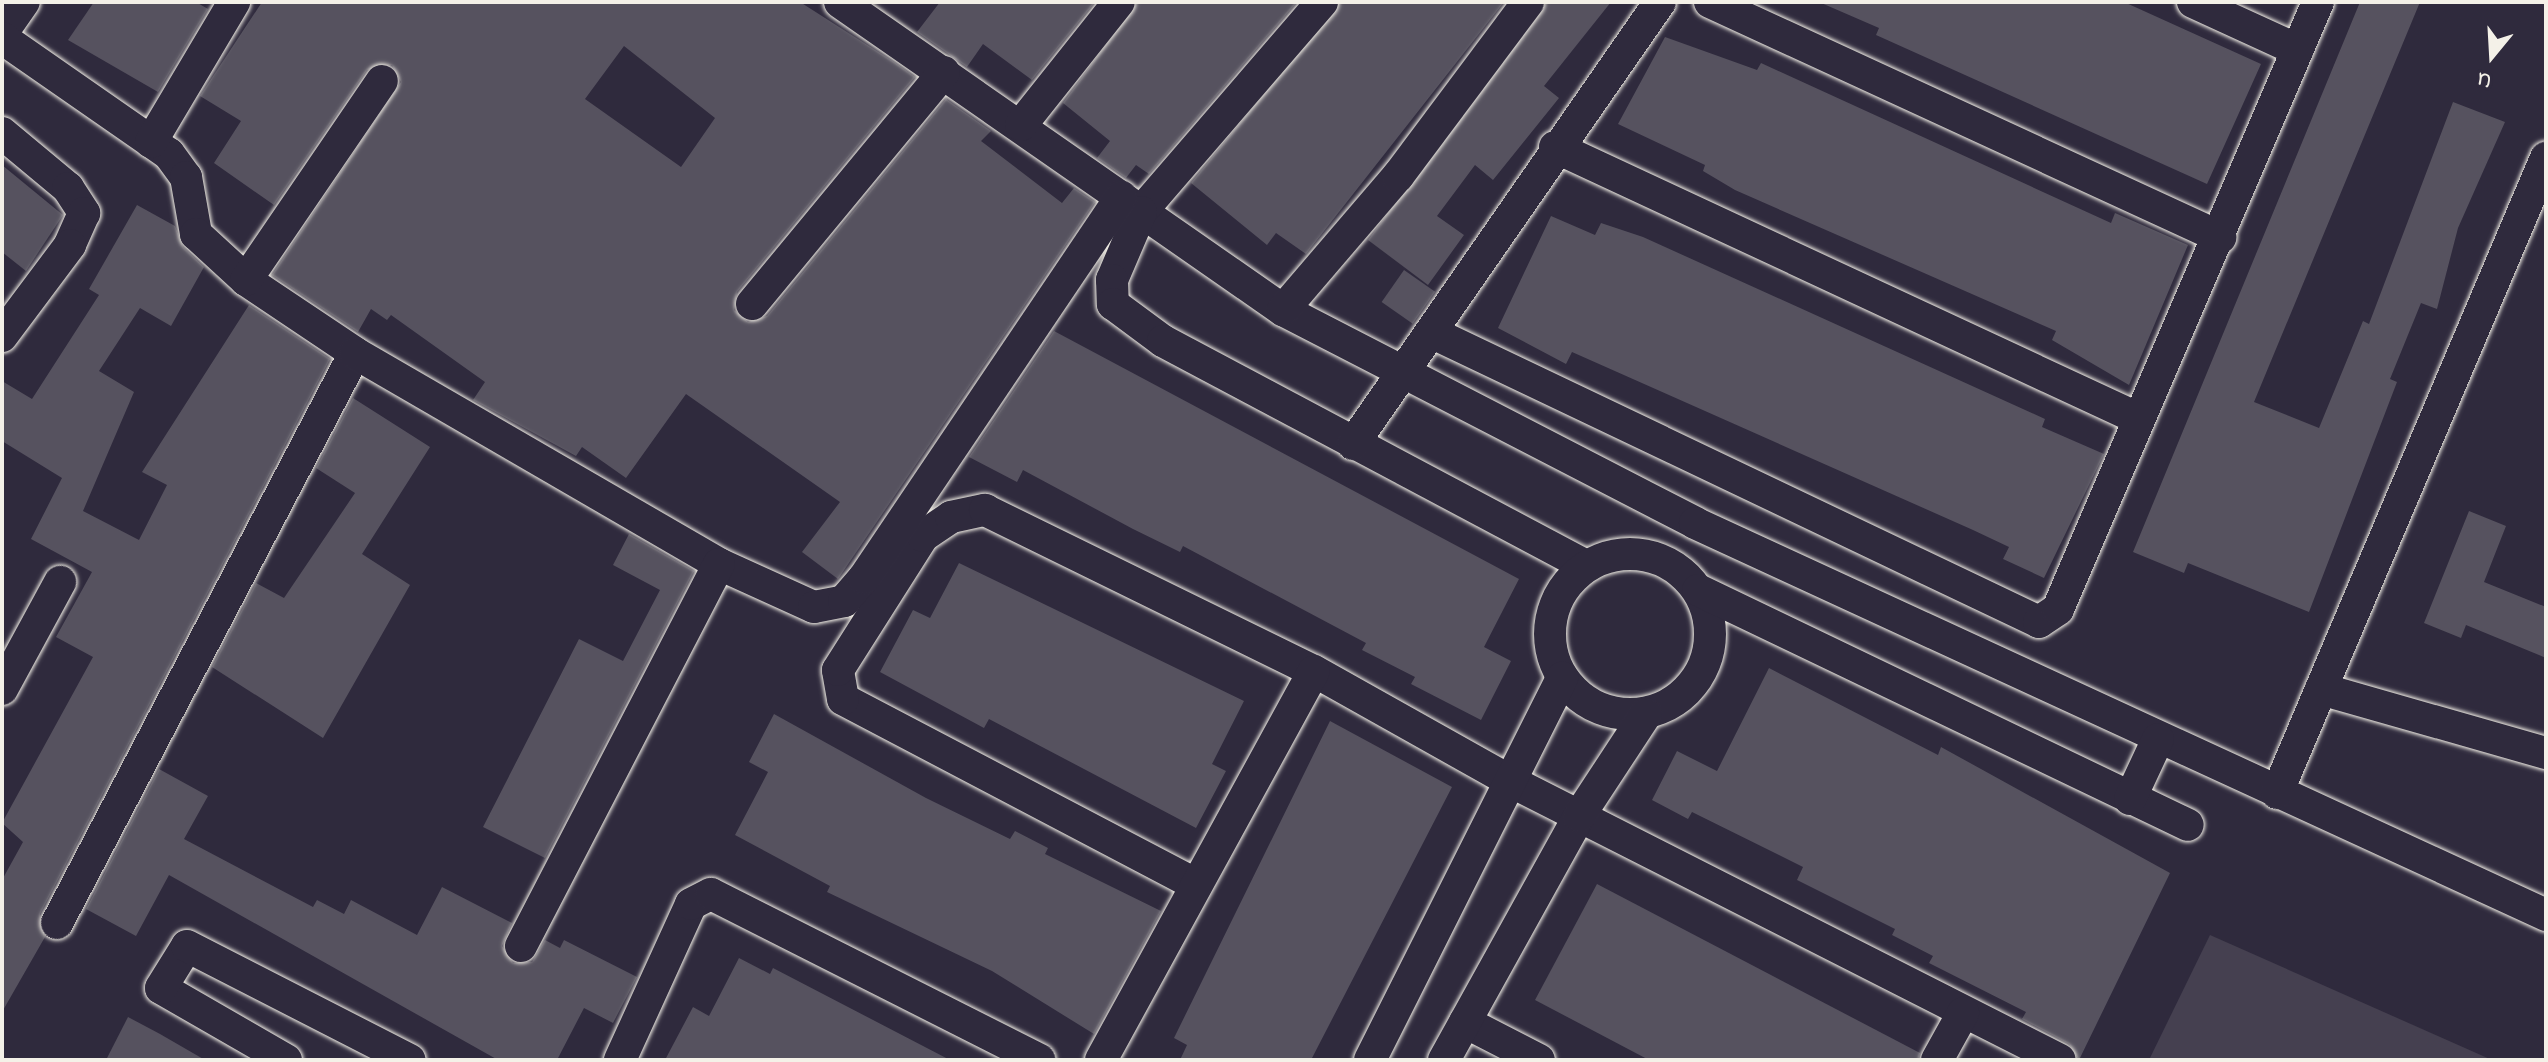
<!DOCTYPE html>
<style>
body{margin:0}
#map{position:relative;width:2548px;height:1062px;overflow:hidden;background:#2f2a3d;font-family:"Indie Flower",sans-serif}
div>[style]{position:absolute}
.green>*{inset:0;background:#454050}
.building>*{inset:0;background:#56525f;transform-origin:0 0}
.roads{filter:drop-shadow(0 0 2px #f4f1e8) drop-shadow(0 0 2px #f4f1e8)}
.minor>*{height:32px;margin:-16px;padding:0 16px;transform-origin:16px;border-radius:16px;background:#2f2a3d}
.minor>.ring{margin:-16px;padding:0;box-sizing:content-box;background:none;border:32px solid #2f2a3d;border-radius:50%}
span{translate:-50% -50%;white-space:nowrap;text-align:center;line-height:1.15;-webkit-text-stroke:8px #2f2a3d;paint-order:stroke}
.frame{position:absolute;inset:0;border:4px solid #f4f1e8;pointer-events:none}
.north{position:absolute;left:2452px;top:16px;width:80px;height:80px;-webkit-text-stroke:6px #2f2a3d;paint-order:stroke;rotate:198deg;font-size:22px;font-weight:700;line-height:32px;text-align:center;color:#f4f1e8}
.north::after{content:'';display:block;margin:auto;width:28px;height:36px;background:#f4f1e8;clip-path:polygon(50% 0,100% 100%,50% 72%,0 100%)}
</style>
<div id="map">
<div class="green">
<i style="clip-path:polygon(2210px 935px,2492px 1060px,2149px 1060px)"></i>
</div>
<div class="building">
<i style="clip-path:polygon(94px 2px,196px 2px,208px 9px,158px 92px,68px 40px)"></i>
<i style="clip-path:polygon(evenodd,262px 2px,800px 2px,894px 62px,915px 77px,737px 292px,734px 310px,748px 322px,767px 316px,946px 99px,991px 131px,981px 141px,1062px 203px,1074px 188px,1095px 202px,838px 579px,802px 552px,840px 502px,686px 394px,626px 478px,582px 447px,576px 456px,473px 400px,485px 382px,391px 315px,387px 320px,371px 309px,358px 332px,272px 275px,401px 82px,392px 65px,367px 70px,274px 205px,214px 163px,241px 121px,200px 96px,262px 2px,624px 46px,715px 118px,681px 167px,585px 99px,624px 46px)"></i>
<i style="clip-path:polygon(940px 2px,1095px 2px,1032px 80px,983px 44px,967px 67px,917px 32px)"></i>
<i style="clip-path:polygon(1138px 2px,1297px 2px,1149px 174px,1136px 165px,1126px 178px,1097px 158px,1110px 141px,1063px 103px)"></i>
<i style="clip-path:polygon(1340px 2px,1504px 2px,1306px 254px,1276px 233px,1267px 245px,1191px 183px)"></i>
<i style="clip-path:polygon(1547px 2px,1611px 2px,1544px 86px,1559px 98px,1493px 180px,1475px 165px,1437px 216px,1464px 235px,1428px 285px,1368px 240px)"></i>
<i style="clip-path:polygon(1819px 2px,2124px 2px,2261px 64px,2207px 184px,1876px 35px,1879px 28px)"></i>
<i style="clip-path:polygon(2360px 2px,2420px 2px,2254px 402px,2319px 428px,2363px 321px,2369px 324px,2453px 102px,2505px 122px,2458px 228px,2437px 309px,2421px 303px,2390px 379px,2397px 382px,2309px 612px,2188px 563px,2184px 573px,2133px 552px)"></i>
<i style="clip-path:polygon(1665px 37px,1757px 70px,1761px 63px,2111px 223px,2115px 213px,2188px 245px,2129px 385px,2052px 340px,2056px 331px,1735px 190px,1703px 171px,1705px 165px,1618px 124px)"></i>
<i style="clip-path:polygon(2px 165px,63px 215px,26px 271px,2px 252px)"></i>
<i style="clip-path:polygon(137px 205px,175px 226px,183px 247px,204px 267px,171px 326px,140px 308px,99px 371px,134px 392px,83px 511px,139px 540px,167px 485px,142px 472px,249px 305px,330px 359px,40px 914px,45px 937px,2px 1012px,2px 880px,23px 842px,2px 823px,93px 657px,56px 637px,92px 572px,31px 539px,62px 478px,2px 441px,2px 381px,32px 399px,99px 295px,89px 289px)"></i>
<i style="clip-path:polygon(1551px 216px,1595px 235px,1601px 223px,1643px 237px,2045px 419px,2042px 427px,2104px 454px,2044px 578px,2003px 559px,2009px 547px,1973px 530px,1572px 352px,1566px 364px,1498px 328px)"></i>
<i style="left:1404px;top:270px;width:38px;height:39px;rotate:35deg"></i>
<i style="clip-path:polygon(1054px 331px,1519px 579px,1484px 647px,1511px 661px,1481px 720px,1411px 684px,1415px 677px,1362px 650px,1366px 643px,1183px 546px,1180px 552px,1133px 529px,1023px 470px,1017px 482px,969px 457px)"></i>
<i style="clip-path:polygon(353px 398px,430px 447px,362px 554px,410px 585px,323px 738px,212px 667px,256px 583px,284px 598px,355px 493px,316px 468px)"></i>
<i style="clip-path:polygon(2469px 511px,2506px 526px,2484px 582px,2546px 607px,2546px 658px,2466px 625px,2461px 638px,2424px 623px)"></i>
<i style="clip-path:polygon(629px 534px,694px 571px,545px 858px,483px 827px,579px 639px,623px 661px,660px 590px,613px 565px)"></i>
<i style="clip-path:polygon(959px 563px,1244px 701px,1212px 764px,1226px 771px,1196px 828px,989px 719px,984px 728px,880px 672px,913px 610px,930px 618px)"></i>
<i style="clip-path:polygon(1769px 668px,1938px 755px,1941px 747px,2170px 873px,2079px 1060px,2069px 1044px,2022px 1019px,2026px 1012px,1929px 963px,1933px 956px,1892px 935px,1895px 929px,1797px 880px,1803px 867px,1692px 812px,1688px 819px,1652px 800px,1677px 751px,1717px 771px)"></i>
<i style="clip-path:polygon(774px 714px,926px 798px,1010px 839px,1015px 831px,1048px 848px,1045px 854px,1161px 911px,1094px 1034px,992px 971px,827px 892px,830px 886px,735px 835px,768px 772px,749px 762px)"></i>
<i style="clip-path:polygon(1330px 721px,1452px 787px,1311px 1060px,1180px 1060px,1187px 1045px,1174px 1038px)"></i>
<i style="clip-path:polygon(159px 769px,208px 796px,184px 839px,313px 907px,317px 900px,344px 914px,351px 900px,417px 935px,442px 887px,512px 923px,502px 946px,513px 963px,532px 962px,545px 940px,560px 948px,564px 940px,637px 977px,613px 1023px,584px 1008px,557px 1060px,498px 1060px,169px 875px,136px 936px,86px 909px)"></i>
<i style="clip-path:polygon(1597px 884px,1920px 1053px,1918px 1060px,1649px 1060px,1535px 1000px)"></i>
<i style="clip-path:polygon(739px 958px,770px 974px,773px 968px,950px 1060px,665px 1060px,693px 1007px,709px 1016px)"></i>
<i style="clip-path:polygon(128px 1017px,160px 1034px,205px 1060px,106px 1060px)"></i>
</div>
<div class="roads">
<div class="minor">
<i style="left:840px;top:2px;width:540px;rotate:34.81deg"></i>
<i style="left:1283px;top:310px;width:464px;rotate:27.3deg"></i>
<i style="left:1695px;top:523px;width:937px;rotate:24.73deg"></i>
<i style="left:1322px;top:2px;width:277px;rotate:130.8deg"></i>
<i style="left:1141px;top:212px;width:74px;rotate:113.1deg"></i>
<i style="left:1112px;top:280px;width:24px;rotate:88deg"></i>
<i style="left:1113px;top:304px;width:62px;rotate:36.5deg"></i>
<i style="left:1163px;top:341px;width:479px;rotate:28deg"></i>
<i style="left:1710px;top:2px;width:562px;rotate:24.74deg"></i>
<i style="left:2193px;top:2px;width:115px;rotate:24.6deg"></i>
<i style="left:2px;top:33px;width:38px;rotate:-55deg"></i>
<i style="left:2px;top:38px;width:203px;rotate:34.8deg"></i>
<i style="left:169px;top:154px;width:29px;rotate:54deg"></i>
<i style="left:186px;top:177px;width:58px;rotate:80deg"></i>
<i style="left:196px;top:234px;width:68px;rotate:42.6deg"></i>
<i style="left:246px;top:280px;width:131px;rotate:33.8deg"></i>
<i style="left:1021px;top:125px;width:157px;rotate:-51.5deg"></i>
<i style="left:2px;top:133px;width:86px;rotate:39.8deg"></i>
<i style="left:68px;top:188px;width:30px;rotate:57deg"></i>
<i style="left:84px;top:213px;width:35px;rotate:114deg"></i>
<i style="left:70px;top:245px;width:114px;rotate:126.8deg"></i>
<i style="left:151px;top:142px;width:163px;rotate:-59.3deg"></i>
<i style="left:1555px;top:147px;width:644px;rotate:24.97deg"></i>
<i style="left:246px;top:280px;width:241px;rotate:-55.7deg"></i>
<i style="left:752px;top:304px;width:301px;rotate:-50.4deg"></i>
<i style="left:1283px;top:310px;width:177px;rotate:-49.4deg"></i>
<i style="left:1398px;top:176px;width:217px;rotate:-53.2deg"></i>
<i style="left:1435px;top:334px;width:669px;rotate:25.49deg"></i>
<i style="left:2039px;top:622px;width:23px;rotate:-34deg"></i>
<i style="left:2058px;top:609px;width:660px;rotate:-66.81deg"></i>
<i style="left:1353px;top:444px;width:538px;rotate:-55.22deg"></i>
<i class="ring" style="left:1550px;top:554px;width:128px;height:128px"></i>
<i style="left:1698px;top:590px;width:543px;rotate:25.62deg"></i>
<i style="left:2px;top:689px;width:122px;rotate:-61.5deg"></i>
<i style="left:2321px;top:689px;width:234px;rotate:15.9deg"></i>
<i style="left:2277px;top:793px;width:690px;rotate:-67.04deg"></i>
<i style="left:2130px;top:799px;width:66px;rotate:-65deg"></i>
<i style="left:1193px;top:883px;width:395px;rotate:-152.3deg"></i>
<i style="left:843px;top:699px;width:29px;rotate:-100deg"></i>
<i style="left:838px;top:670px;width:159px;rotate:-57.6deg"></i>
<i style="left:923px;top:536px;width:34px;rotate:-34deg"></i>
<i style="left:951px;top:517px;width:35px;rotate:-12deg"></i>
<i style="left:985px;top:510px;width:366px;rotate:26.1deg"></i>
<i style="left:1314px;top:671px;width:227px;rotate:29.3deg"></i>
<i style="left:1512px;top:782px;width:614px;rotate:26.9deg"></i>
<i style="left:57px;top:923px;width:643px;rotate:-62.4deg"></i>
<i style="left:355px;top:353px;width:421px;rotate:30.1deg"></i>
<i style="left:719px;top:564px;width:104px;rotate:24.4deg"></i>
<i style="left:814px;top:607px;width:31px;rotate:-11deg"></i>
<i style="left:844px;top:601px;width:30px;rotate:-49deg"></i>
<i style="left:864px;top:578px;width:460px;rotate:-56deg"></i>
<i style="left:521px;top:946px;width:430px;rotate:-62.6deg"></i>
<i style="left:1465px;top:1022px;width:83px;rotate:27.2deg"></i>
<i style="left:286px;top:1060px;width:144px;rotate:-150.1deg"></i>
<i style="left:161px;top:988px;width:49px;rotate:-58.2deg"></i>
<i style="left:187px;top:946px;width:250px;rotate:27.1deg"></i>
<i style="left:620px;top:1060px;width:171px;rotate:-65.5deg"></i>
<i style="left:691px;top:904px;width:22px;rotate:-27deg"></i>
<i style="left:711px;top:894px;width:368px;rotate:26.8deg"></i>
<i style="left:1101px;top:1060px;width:443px;rotate:-61.3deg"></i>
<i style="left:1370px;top:1060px;width:428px;rotate:-63.3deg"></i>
<i style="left:1444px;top:1060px;width:279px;rotate:-61deg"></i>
<i style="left:1579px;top:816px;width:122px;rotate:-56.7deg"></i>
<i style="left:1937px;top:1060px;width:54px;rotate:-61deg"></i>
</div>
</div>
<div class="frame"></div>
<div class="north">U</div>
</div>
